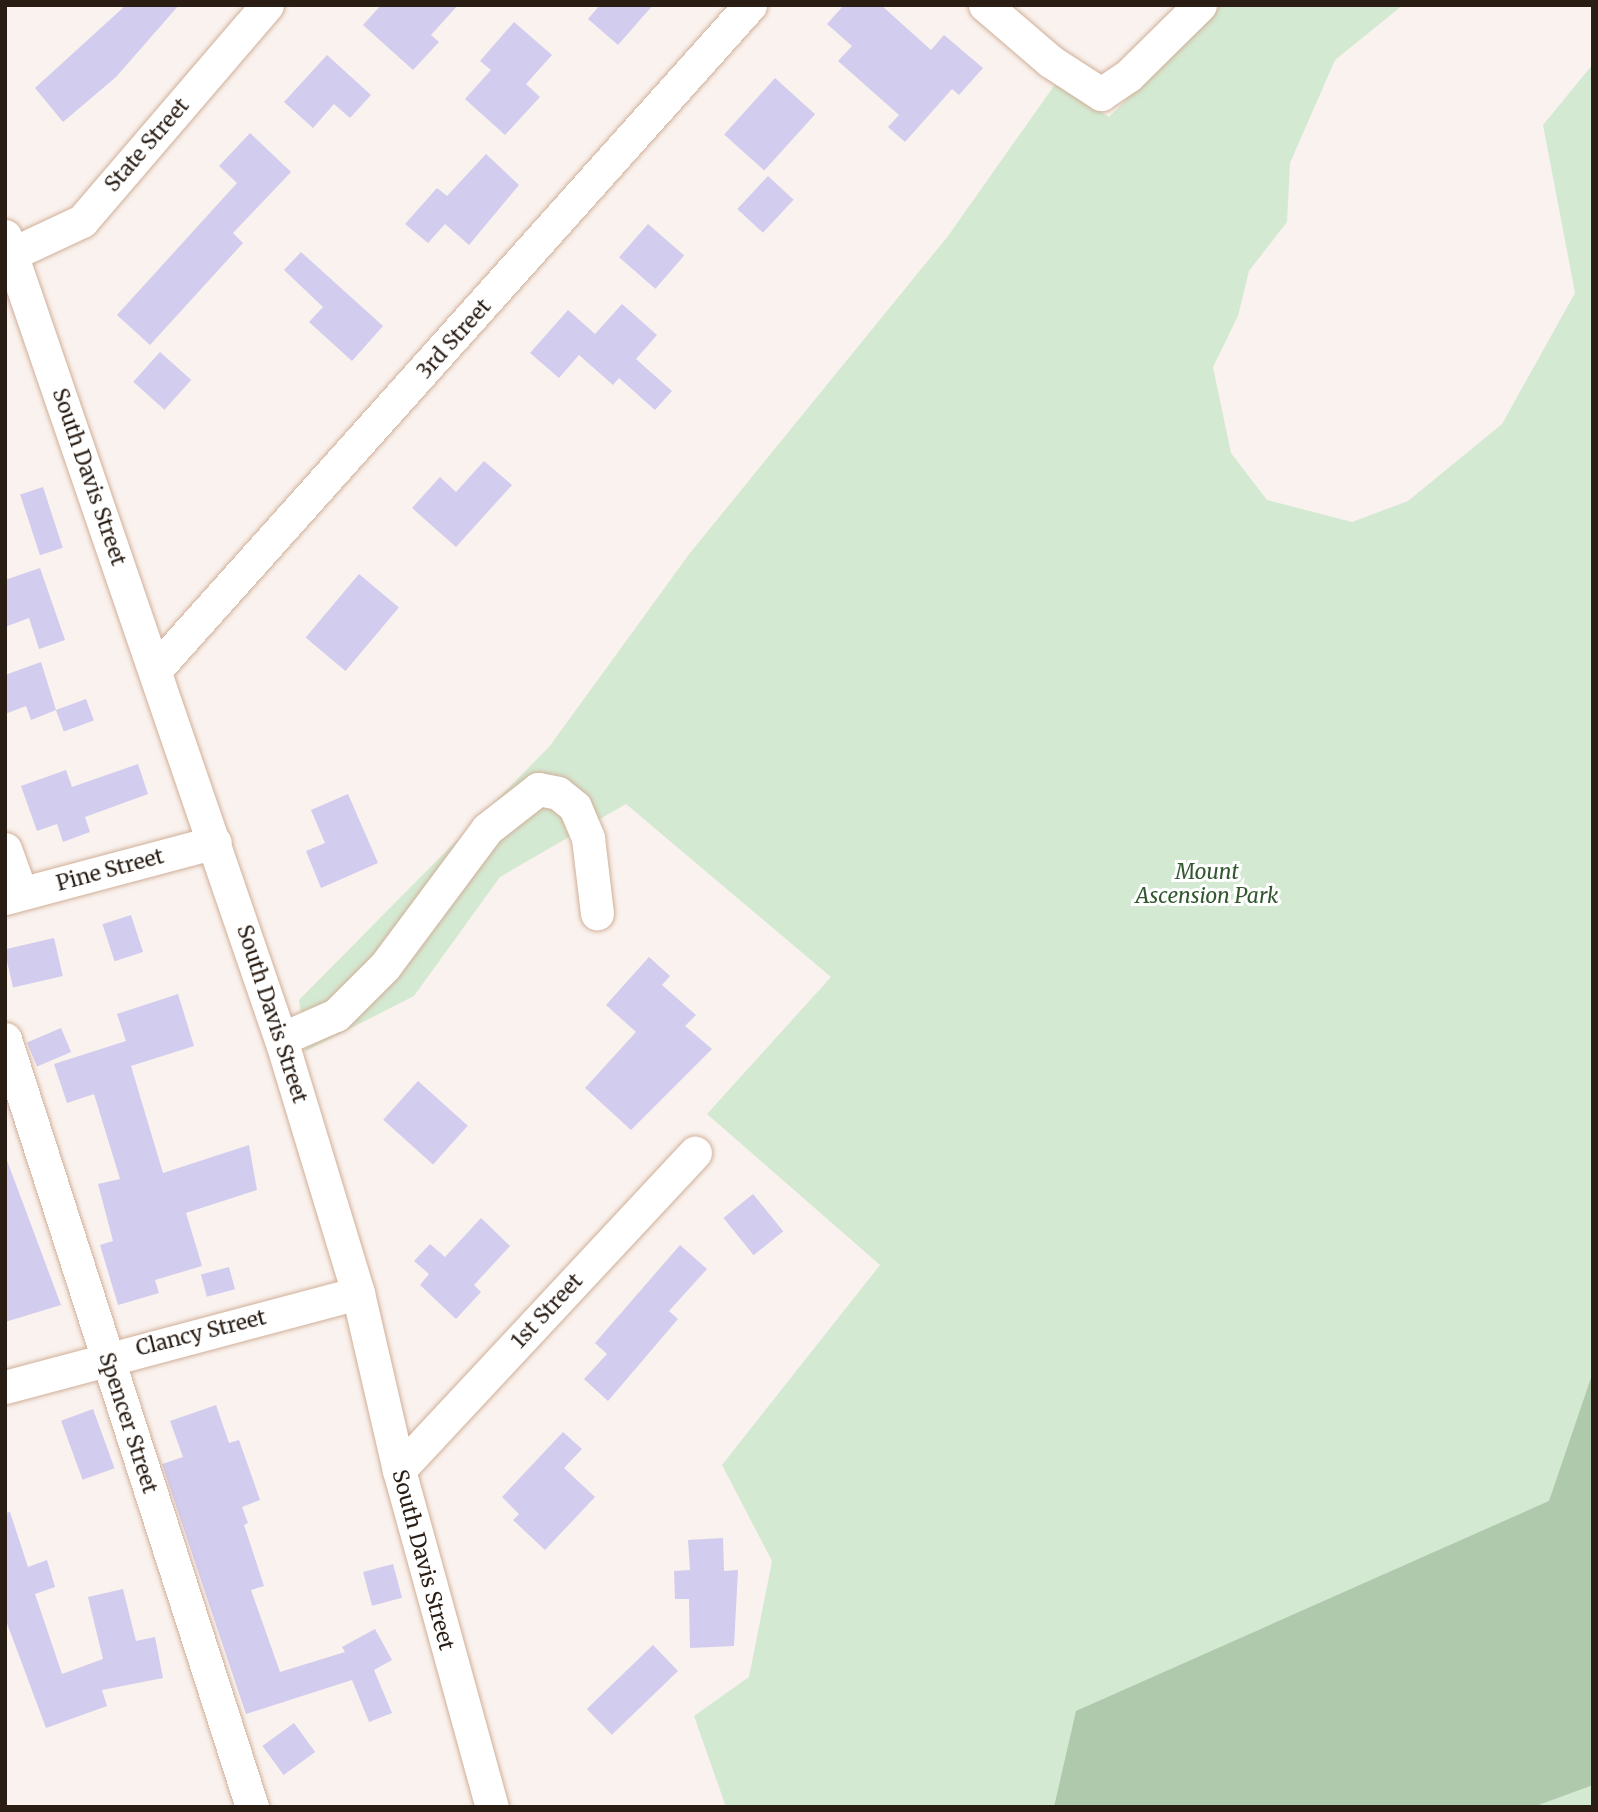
<!DOCTYPE html>
<style>
body{margin:0}
#map{position:relative;width:1598px;height:1812px;overflow:hidden;background:#faf2ee;font-family:Merriweather,serif}
div>[style]{position:absolute}
.green>*{inset:0;background:#d4e9d2}
.forest>*{inset:0;background:#afc9ad}
.building>*{inset:0;background:#d2ccee;transform-origin:0 0}
.roads{filter:drop-shadow(0 0 2px #d0af98) drop-shadow(0 0 2px #d0af98)}
.minor>*{height:33px;margin:-16.5px;padding:0 16.5px;transform-origin:16.5px;border-radius:16.5px;background:#fff}
span{translate:-50% -50%;white-space:nowrap;text-align:center;line-height:1.15;-webkit-text-stroke:6px #fff;paint-order:stroke}
.street-label{font-size:21px;color:#291d14}
.park-label{font-size:21px;color:#325830;font-style:italic}
.frame{position:absolute;inset:0;border:7px solid #291d14;pointer-events:none}
</style>
<div id="map">
<div class="green">
<i style="clip-path:polygon(1221px 5px,1403px 5px,1335px 60px,1290px 163px,1287px 222px,1249px 271px,1238px 316px,1213px 367px,1231px 453px,1267px 500px,1352px 522px,1408px 501px,1502px 424px,1575px 293px,1543px 125px,1593px 64px,1593px 1807px,726px 1807px,694px 1716px,749px 1677px,772px 1561px,722px 1465px,880px 1265px,707px 1114px,831px 977px,626px 804px,500px 877px,414px 996px,306px 1051px,299px 1000px,549px 747px,690px 553px,948px 236px,1056px 83px,1109px 117px)"></i>
</div>
<div class="forest">
<i style="clip-path:polygon(1593px 1372px,1593px 1785px,1533px 1807px,1054px 1807px,1076px 1711px,1549px 1501px)"></i>
</div>
<div class="building">
<i style="clip-path:polygon(126px 5px,179px 5px,116px 77px,63px 122px,35px 88px)"></i>
<i style="clip-path:polygon(381px 5px,458px 5px,431px 35px,439px 42px,413px 70px,363px 25px)"></i>
<i style="clip-path:polygon(600px 5px,653px 5px,618px 45px,588px 19px)"></i>
<i style="clip-path:polygon(844px 5px,881px 5px,931px 50px,944px 35px,983px 68px,959px 95px,952px 89px,905px 142px,888px 127px,899px 115px,838px 61px,852px 46px,827px 24px)"></i>
<i style="clip-path:polygon(514px 22px,552px 55px,526px 84px,540px 97px,505px 135px,465px 99px,491px 70px,480px 61px)"></i>
<i style="clip-path:polygon(327px 55px,371px 95px,350px 118px,334px 104px,313px 128px,284px 102px)"></i>
<i style="left:775px;top:78px;width:54px;height:76px;rotate:42deg"></i>
<i style="clip-path:polygon(250px 133px,291px 172px,233px 233px,243px 243px,150px 345px,117px 315px,237px 183px,219px 166px)"></i>
<i style="clip-path:polygon(486px 154px,519px 185px,469px 245px,445px 224px,428px 243px,405px 224px,437px 188px,447px 196px)"></i>
<i style="left:768px;top:176px;width:35px;height:45px;rotate:43deg"></i>
<i style="left:648px;top:224px;width:48px;height:44px;rotate:41deg"></i>
<i style="clip-path:polygon(301px 252px,383px 326px,352px 361px,309px 322px,323px 307px,284px 270px)"></i>
<i style="clip-path:polygon(622px 304px,657px 335px,636px 359px,672px 391px,655px 410px,619px 378px,613px 385px,579px 355px,559px 378px,530px 353px,568px 310px,595px 334px)"></i>
<i style="left:160px;top:352px;width:42px;height:40px;rotate:42deg"></i>
<i style="clip-path:polygon(484px 461px,512px 485px,456px 547px,412px 508px,440px 477px,456px 492px)"></i>
<i style="left:43px;top:487px;width:64px;height:24px;rotate:72deg"></i>
<i style="clip-path:polygon(40px 568px,65px 640px,39px 649px,29px 618px,5px 627px,5px 580px)"></i>
<i style="left:359px;top:574px;width:52px;height:83px;rotate:40deg"></i>
<i style="clip-path:polygon(41px 662px,56px 710px,31px 720px,26px 706px,5px 714px,5px 675px)"></i>
<i style="left:86px;top:699px;width:23px;height:32px;rotate:70deg"></i>
<i style="clip-path:polygon(138px 764px,148px 794px,85px 817px,90px 832px,63px 842px,57px 824px,37px 831px,21px 786px,66px 770px,72px 787px)"></i>
<i style="clip-path:polygon(348px 794px,378px 863px,321px 888px,306px 851px,325px 843px,311px 810px)"></i>
<i style="left:131px;top:915px;width:39px;height:30px;rotate:72deg"></i>
<i style="left:54px;top:938px;width:39px;height:51px;rotate:77deg"></i>
<i style="clip-path:polygon(649px 957px,670px 976px,662px 985px,696px 1015px,685px 1026px,712px 1049px,631px 1130px,585px 1088px,636px 1032px,606px 1005px)"></i>
<i style="clip-path:polygon(178px 994px,194px 1046px,131px 1066px,163px 1173px,249px 1145px,257px 1190px,186px 1213px,202px 1266px,155px 1280px,159px 1293px,118px 1305px,100px 1245px,113px 1241px,98px 1184px,120px 1179px,94px 1094px,67px 1103px,54px 1064px,126px 1041px,117px 1014px)"></i>
<i style="left:61px;top:1028px;width:26px;height:37px;rotate:67deg"></i>
<i style="left:418px;top:1081px;width:67px;height:52px;rotate:42deg"></i>
<i style="clip-path:polygon(5px 1155px,61px 1305px,5px 1322px)"></i>
<i style="left:753px;top:1194px;width:48px;height:38px;rotate:51deg"></i>
<i style="clip-path:polygon(481px 1218px,510px 1246px,474px 1285px,481px 1292px,456px 1319px,420px 1285px,429px 1274px,414px 1261px,430px 1244px,445px 1257px)"></i>
<i style="clip-path:polygon(680px 1245px,707px 1269px,669px 1311px,678px 1319px,608px 1401px,584px 1379px,607px 1354px,595px 1343px)"></i>
<i style="left:229px;top:1267px;width:23px;height:29px;rotate:75deg"></i>
<i style="clip-path:polygon(216px 1405px,229px 1443px,239px 1440px,260px 1500px,242px 1507px,248px 1523px,244px 1525px,264px 1586px,251px 1590px,280px 1672px,345px 1652px,342px 1647px,375px 1629px,392px 1660px,374px 1670px,392px 1713px,369px 1722px,352px 1680px,246px 1714px,162px 1464px,183px 1457px,170px 1421px)"></i>
<i style="left:93px;top:1409px;width:63px;height:34px;rotate:70deg"></i>
<i style="clip-path:polygon(563px 1432px,582px 1449px,564px 1468px,595px 1497px,545px 1550px,513px 1520px,519px 1514px,502px 1497px)"></i>
<i style="clip-path:polygon(10px 1512px,28px 1567px,47px 1560px,55px 1587px,35px 1594px,62px 1674px,103px 1659px,88px 1597px,123px 1589px,136px 1641px,155px 1637px,163px 1678px,102px 1690px,107px 1706px,46px 1728px,5px 1618px,5px 1513px)"></i>
<i style="clip-path:polygon(723px 1538px,724px 1571px,738px 1570px,734px 1646px,690px 1648px,689px 1599px,675px 1599px,674px 1571px,690px 1570px,688px 1540px)"></i>
<i style="left:393px;top:1564px;width:35px;height:31px;rotate:75deg"></i>
<i style="left:653px;top:1645px;width:36px;height:92px;rotate:46deg"></i>
<i style="left:294px;top:1723px;width:36px;height:39px;rotate:54deg"></i>
</div>
<div class="roads">
<div class="minor">
<i style="left:985px;top:5px;width:86px;rotate:40.7deg"></i>
<i style="left:1050px;top:61px;width:61px;rotate:32.9deg"></i>
<i style="left:1101px;top:94px;width:32px;rotate:-34deg"></i>
<i style="left:1128px;top:76px;width:101px;rotate:-44.6deg"></i>
<i style="left:5px;top:236px;width:856px;rotate:71.06deg"></i>
<i style="left:283px;top:1046px;width:258px;rotate:73.1deg"></i>
<i style="left:358px;top:1293px;width:182px;rotate:77deg"></i>
<i style="left:399px;top:1470px;width:350px;rotate:74.6deg"></i>
<i style="left:5px;top:257px;width:85px;rotate:-25.1deg"></i>
<i style="left:82px;top:221px;width:284px;rotate:-49.4deg"></i>
<i style="left:156px;top:669px;width:891px;rotate:-48.18deg"></i>
<i style="left:5px;top:849px;width:47px;rotate:70deg"></i>
<i style="left:5px;top:898px;width:217px;rotate:-14.9deg"></i>
<i style="left:5px;top:1039px;width:807px;rotate:72.17deg"></i>
<i style="left:281px;top:1039px;width:60px;rotate:-23.6deg"></i>
<i style="left:336px;top:1015px;width:69px;rotate:-45deg"></i>
<i style="left:385px;top:966px;width:171px;rotate:-53.3deg"></i>
<i style="left:487px;top:829px;width:65px;rotate:-38.1deg"></i>
<i style="left:538px;top:789px;width:20px;rotate:11deg"></i>
<i style="left:558px;top:793px;width:22px;rotate:39deg"></i>
<i style="left:575px;top:807px;width:34px;rotate:67deg"></i>
<i style="left:588px;top:838px;width:76px;rotate:83.2deg"></i>
<i style="left:5px;top:1387px;width:365px;rotate:-14.9deg"></i>
<i style="left:399px;top:1470px;width:434px;rotate:-47deg"></i>
</div>
</div>
<div class="street-label">
<span style="left:147px;top:145px;rotate:-49deg">State Street</span>
<span style="left:454px;top:339px;rotate:-48deg">3rd Street</span>
<span style="left:89px;top:477px;rotate:71deg">South Davis Street</span>
<span style="left:110px;top:870px;rotate:-15deg">Pine Street</span>
<span style="left:272px;top:1014px;rotate:72deg">South Davis Street</span>
<span style="left:547px;top:1311px;rotate:-47deg">1st Street</span>
<span style="left:201px;top:1333px;rotate:-14deg">Clancy Street</span>
<span style="left:128px;top:1423px;rotate:72deg">Spencer Street</span>
<span style="left:423px;top:1560px;rotate:75deg">South Davis Street</span>
</div>
<div class="park-label">
<span style="left:1207px;top:884px">Mount<br>Ascension Park</span>
</div>
<div class="frame"></div>
</div>
